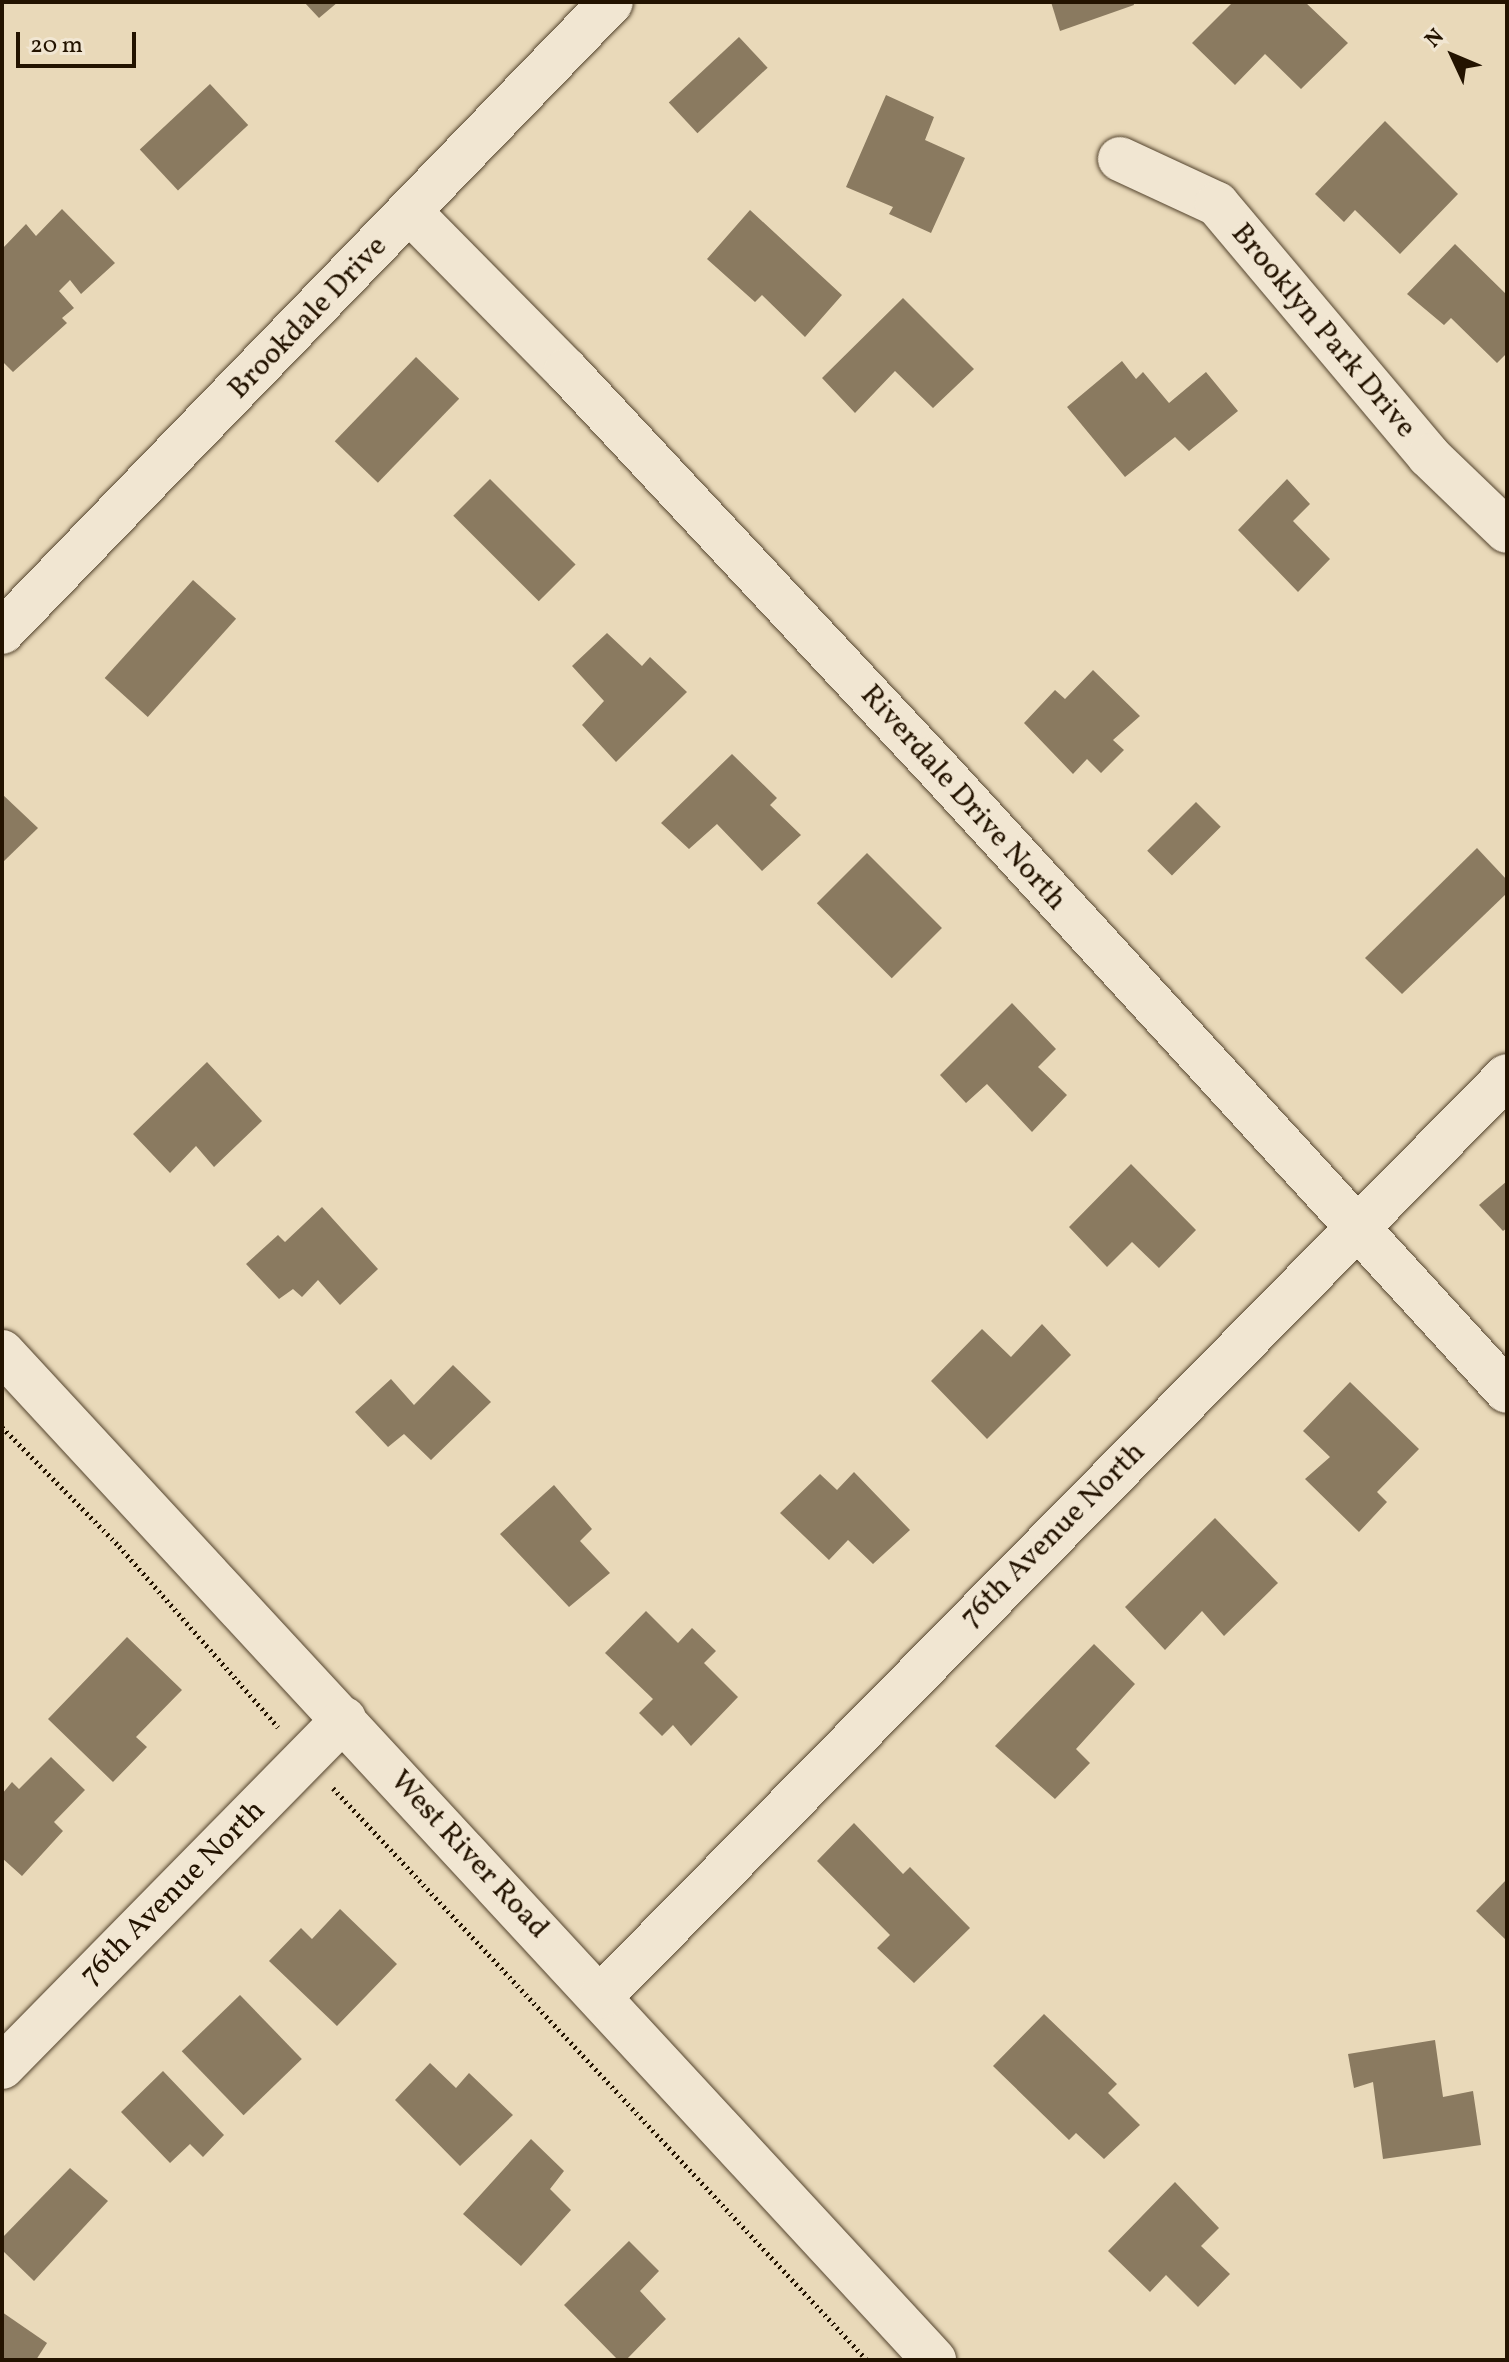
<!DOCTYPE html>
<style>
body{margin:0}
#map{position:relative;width:1509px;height:2362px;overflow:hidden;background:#e9d9b9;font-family:Vollkorn,serif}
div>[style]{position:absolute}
.building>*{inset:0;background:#8a7a60;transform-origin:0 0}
.path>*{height:5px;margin-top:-2.5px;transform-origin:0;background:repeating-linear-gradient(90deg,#231300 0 2px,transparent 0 6px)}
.roads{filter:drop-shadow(0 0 2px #54442e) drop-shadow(0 0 2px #54442e)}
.street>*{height:44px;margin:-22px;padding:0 22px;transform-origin:22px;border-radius:22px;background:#f1e6d2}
span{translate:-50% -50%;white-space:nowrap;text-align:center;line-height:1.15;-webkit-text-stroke:8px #f1e6d2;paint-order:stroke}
.street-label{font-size:30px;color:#231300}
.frame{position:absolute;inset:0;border:4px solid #231300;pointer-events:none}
.north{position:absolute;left:1413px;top:16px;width:80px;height:80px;-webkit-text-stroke:6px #f1e6d2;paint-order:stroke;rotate:314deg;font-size:22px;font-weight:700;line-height:32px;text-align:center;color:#231300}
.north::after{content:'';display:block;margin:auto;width:28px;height:36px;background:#231300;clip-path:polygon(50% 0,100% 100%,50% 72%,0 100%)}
.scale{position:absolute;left:16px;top:32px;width:120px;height:36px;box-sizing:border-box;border:4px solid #231300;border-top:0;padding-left:10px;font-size:24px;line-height:28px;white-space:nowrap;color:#231300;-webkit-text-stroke:6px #f1e6d2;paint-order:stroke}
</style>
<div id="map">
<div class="building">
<i style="clip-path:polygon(304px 2px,338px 2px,319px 18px)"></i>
<i style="clip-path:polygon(1051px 2px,1133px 2px,1134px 5px,1060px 31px)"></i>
<i style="clip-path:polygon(1233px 2px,1305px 2px,1348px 43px,1301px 89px,1265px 54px,1235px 85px,1192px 43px)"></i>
<i style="left:739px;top:37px;width:42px;height:96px;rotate:47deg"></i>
<i style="left:210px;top:84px;width:56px;height:96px;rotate:47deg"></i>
<i style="clip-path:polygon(886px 95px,934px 117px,925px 140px,965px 158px,931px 233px,889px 214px,893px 207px,846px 187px)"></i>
<i style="clip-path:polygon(1385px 121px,1458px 194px,1400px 254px,1355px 210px,1344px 222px,1315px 194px)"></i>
<i style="clip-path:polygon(62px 209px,115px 263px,81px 294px,70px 280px,59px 291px,74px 308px,62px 318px,67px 323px,13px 372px,2px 361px,2px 249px,26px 224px,36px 236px)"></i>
<i style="clip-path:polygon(750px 210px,842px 295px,805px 337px,762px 295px,755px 302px,707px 259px)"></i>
<i style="clip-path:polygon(1455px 244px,1507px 295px,1507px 353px,1497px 363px,1451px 318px,1444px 325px,1407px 294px)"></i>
<i style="clip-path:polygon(903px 298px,974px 369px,933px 408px,895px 371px,855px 413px,822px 378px)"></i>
<i style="left:416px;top:357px;width:60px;height:117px;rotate:44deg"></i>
<i style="clip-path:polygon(1122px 361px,1136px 379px,1143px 372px,1169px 403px,1206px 372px,1238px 411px,1189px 451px,1175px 437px,1125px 477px,1067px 407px)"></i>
<i style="left:490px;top:479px;width:121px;height:52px;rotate:45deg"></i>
<i style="clip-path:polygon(1287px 479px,1310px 504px,1293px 521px,1330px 559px,1298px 592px,1238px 530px)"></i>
<i style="left:193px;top:580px;width:58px;height:132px;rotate:42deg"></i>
<i style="clip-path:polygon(607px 633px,642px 666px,650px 657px,687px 692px,616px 762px,582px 725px,604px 701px,572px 666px)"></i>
<i style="clip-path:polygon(1093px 670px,1140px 716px,1113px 740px,1124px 750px,1101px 773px,1087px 759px,1073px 774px,1024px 723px,1055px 690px,1065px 699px)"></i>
<i style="clip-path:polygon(732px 754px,777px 798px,770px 805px,801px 835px,762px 871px,717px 824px,689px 849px,661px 823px)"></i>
<i style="clip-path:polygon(2px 794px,38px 828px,2px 863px)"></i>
<i style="left:1196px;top:802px;width:35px;height:69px;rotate:45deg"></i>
<i style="clip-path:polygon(1477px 848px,1507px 880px,1507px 893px,1402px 994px,1365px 958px)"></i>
<i style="left:867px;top:853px;width:106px;height:71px;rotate:45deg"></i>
<i style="clip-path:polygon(1012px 1003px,1056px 1049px,1038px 1067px,1067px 1095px,1032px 1132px,987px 1084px,966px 1103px,940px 1075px)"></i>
<i style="clip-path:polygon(207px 1062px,262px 1121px,214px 1167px,196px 1146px,170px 1173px,133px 1134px)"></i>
<i style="clip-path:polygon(1131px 1164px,1196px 1230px,1159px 1268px,1132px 1242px,1107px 1267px,1069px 1227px)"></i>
<i style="clip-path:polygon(1507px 1181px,1507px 1228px,1503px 1231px,1479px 1205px)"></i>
<i style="clip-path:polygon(322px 1207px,378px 1269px,340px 1305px,318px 1280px,302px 1297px,293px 1289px,279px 1299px,246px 1264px,278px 1235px,285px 1242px)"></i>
<i style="clip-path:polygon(1042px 1324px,1071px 1355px,987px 1439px,931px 1381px,982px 1329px,1011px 1357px)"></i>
<i style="clip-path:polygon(453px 1365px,491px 1402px,431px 1460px,404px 1434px,388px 1447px,355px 1412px,391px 1379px,414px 1405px)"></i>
<i style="clip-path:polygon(1350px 1382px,1419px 1449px,1377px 1492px,1387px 1502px,1359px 1532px,1305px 1479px,1330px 1457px,1303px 1431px)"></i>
<i style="clip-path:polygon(854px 1472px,910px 1530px,873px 1564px,848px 1540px,829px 1560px,780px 1513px,820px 1474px,837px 1490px)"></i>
<i style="clip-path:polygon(554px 1485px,592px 1529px,580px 1541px,610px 1573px,569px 1607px,500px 1534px)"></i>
<i style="clip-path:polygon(1215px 1518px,1278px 1583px,1224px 1636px,1202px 1611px,1165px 1650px,1125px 1607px)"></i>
<i style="clip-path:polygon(646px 1611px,678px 1643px,692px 1628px,716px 1651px,704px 1663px,738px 1697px,691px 1746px,673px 1725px,662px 1736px,639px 1713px,653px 1699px,605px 1653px)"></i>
<i style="clip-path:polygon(127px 1637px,182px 1690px,136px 1737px,147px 1747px,113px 1782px,48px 1719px)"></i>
<i style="clip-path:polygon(1094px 1644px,1135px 1684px,1076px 1749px,1090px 1763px,1055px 1799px,995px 1746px)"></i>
<i style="clip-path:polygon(51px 1757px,85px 1790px,54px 1822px,63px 1831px,22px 1876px,2px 1858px,2px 1794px,12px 1782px,19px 1789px)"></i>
<i style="clip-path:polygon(854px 1823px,903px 1874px,910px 1867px,970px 1928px,914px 1983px,877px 1948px,890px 1935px,817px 1861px)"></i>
<i style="clip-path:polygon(1507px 1879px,1507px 1941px,1476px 1911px)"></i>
<i style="clip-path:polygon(340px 1909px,397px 1964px,337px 2026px,269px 1961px,301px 1928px,312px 1939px)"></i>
<i style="left:240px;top:1995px;width:89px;height:81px;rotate:46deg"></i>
<i style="clip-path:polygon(1044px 2014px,1117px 2084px,1108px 2093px,1140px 2125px,1104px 2159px,1076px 2133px,1069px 2140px,993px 2066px)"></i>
<i style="clip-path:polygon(1435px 2040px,1443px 2097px,1473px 2091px,1481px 2145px,1383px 2159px,1373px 2082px,1354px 2088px,1348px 2054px)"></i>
<i style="clip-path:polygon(430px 2063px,456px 2088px,469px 2073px,513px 2115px,460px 2166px,395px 2100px)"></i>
<i style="clip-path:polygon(163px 2071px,224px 2135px,203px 2157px,190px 2144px,170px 2163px,121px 2112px)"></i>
<i style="clip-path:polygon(531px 2139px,564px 2171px,550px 2189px,571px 2210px,521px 2266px,463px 2214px)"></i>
<i style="clip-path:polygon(70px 2168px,108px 2201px,34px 2281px,2px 2250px,2px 2238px)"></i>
<i style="clip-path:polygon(1175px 2182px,1219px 2228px,1201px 2246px,1230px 2274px,1198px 2307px,1166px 2275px,1150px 2292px,1108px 2251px)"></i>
<i style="clip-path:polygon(629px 2241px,659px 2271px,640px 2291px,666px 2319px,626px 2360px,618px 2360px,564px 2305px)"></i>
<i style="clip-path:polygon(2px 2312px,47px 2343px,36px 2360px,2px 2360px)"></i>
</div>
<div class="path">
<i style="left:2px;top:1427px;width:167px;rotate:45.5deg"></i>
<i style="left:119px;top:1546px;width:241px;rotate:48.7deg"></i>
<i style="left:333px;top:1788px;width:783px;rotate:46.97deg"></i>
</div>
<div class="roads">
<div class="street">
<i style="left:1120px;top:159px;width:107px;rotate:24.9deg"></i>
<i style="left:1217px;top:204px;width:329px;rotate:49.9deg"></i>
<i style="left:1429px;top:456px;width:108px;rotate:43.9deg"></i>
<i style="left:411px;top:213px;width:221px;rotate:45.4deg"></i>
<i style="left:566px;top:370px;width:548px;rotate:47deg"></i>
<i style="left:940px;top:771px;width:840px;rotate:47.56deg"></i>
<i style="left:2px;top:632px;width:876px;rotate:-45.97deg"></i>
<i style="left:2px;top:1352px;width:1373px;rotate:47.24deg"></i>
<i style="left:601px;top:1996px;width:1291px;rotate:-45.44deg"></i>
<i style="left:2px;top:2067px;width:488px;rotate:-45.5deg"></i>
</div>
</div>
<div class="street-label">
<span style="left:308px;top:318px;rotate:-46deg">Brookdale Drive</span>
<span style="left:1323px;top:331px;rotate:50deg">Brooklyn Park Drive</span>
<span style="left:963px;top:798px;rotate:48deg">Riverdale Drive North</span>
<span style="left:1053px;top:1535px;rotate:-45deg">76th Avenue North</span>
<span style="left:469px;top:1855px;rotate:47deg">West River Road</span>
<span style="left:173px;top:1893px;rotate:-45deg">76th Avenue North</span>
</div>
<div class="frame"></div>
<div class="north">N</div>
<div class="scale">20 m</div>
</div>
